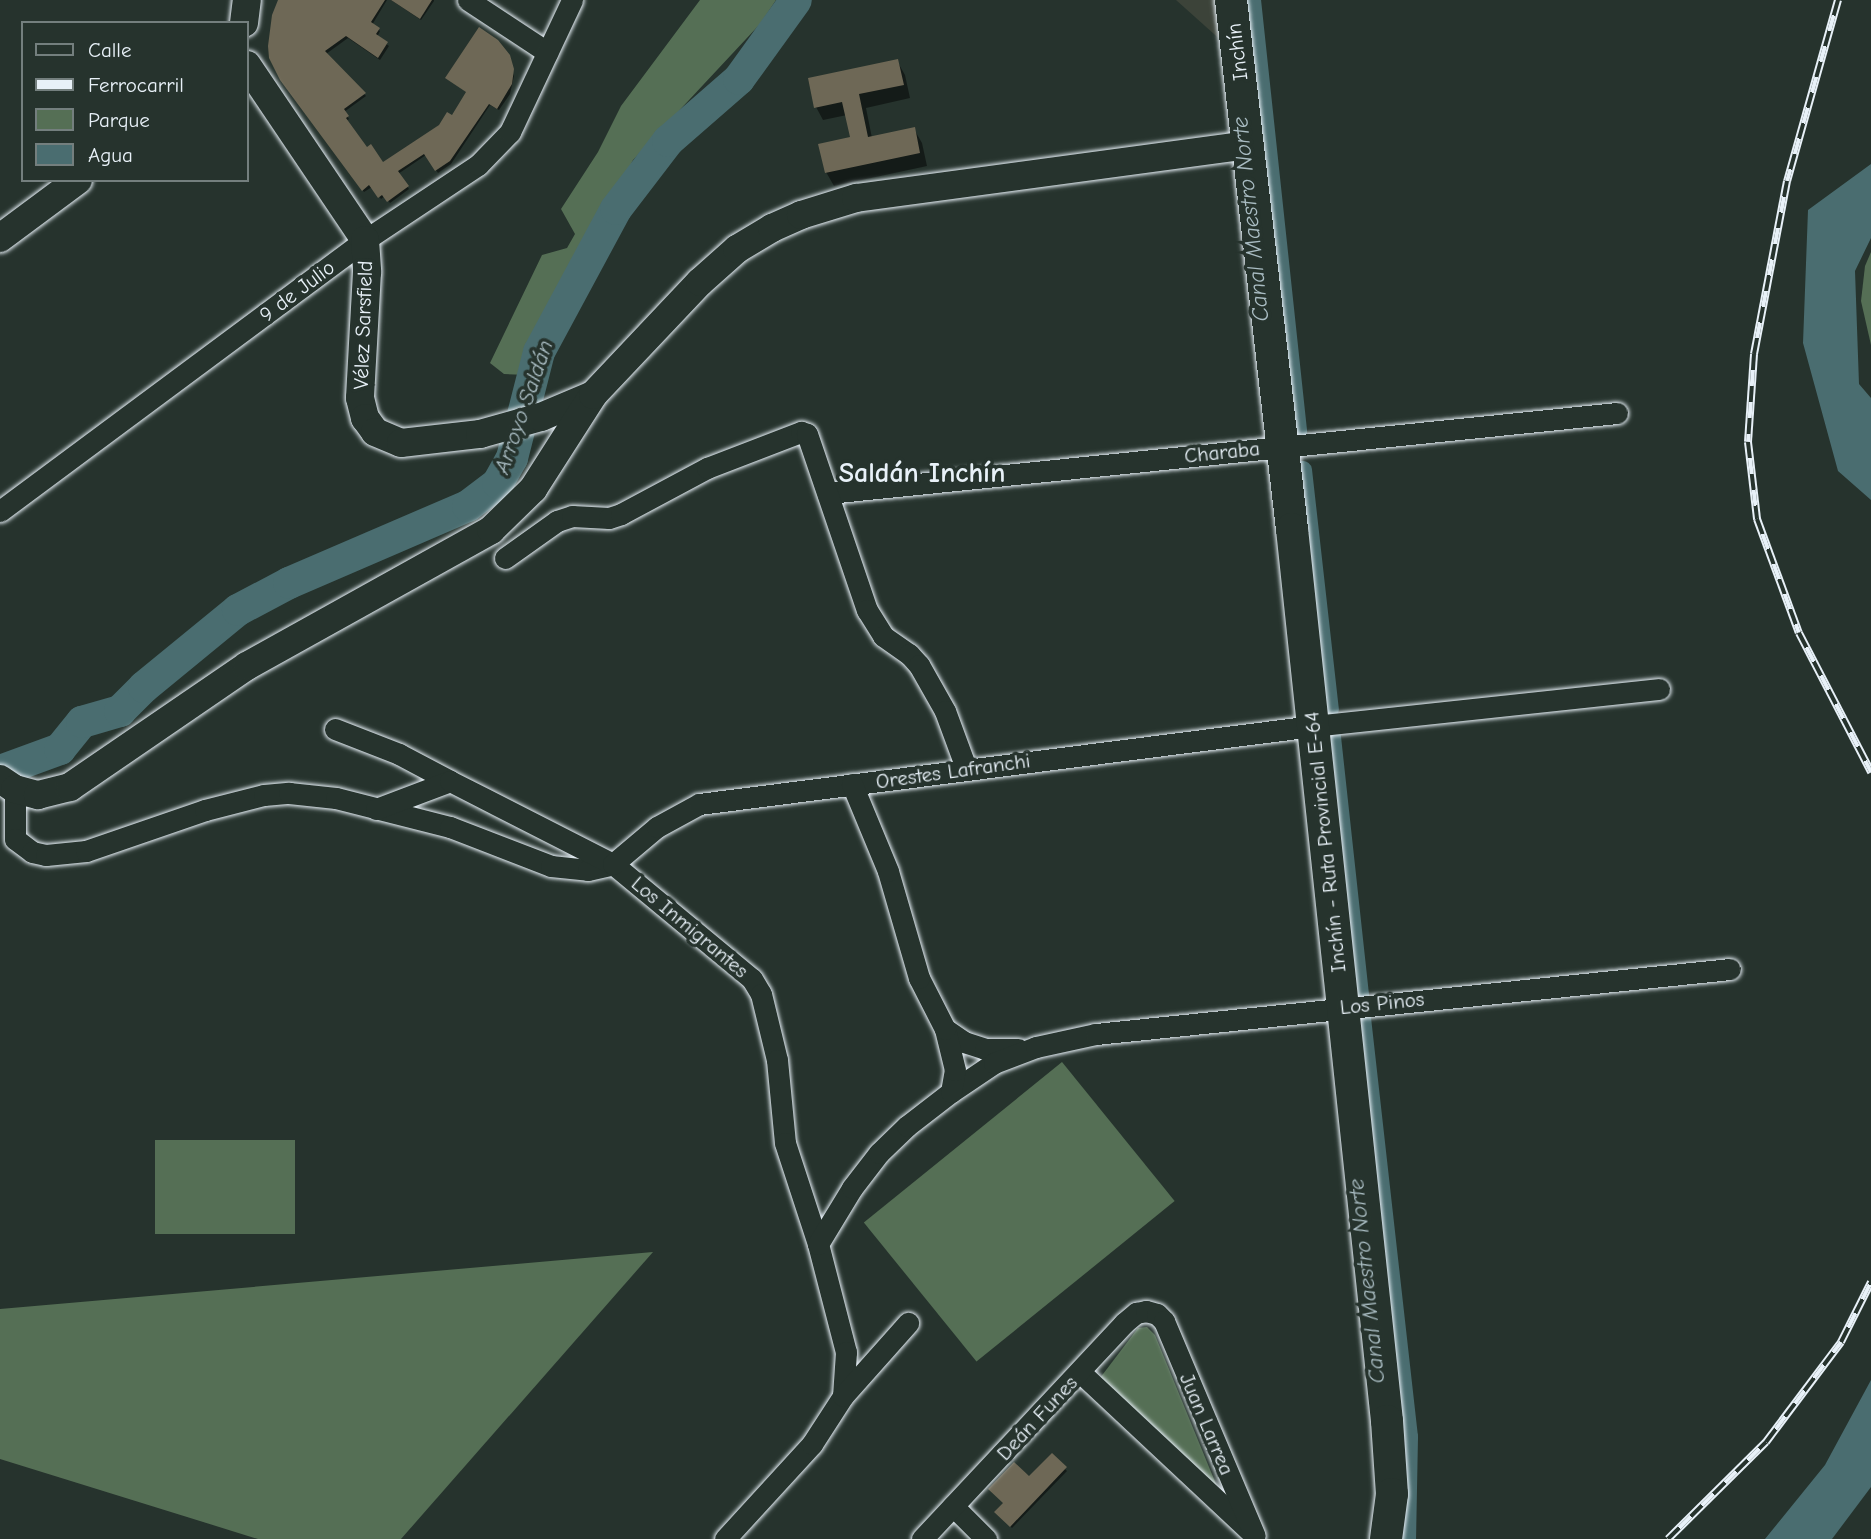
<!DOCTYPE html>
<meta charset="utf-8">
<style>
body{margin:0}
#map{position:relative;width:1871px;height:1539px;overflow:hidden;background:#26332d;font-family:"Comic Neue",sans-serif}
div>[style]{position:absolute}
.built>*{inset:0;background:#3c4339}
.green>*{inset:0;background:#556f55;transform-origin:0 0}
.water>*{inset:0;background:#4a6d70}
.shadow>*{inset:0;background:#0007}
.canal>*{height:18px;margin:-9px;padding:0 9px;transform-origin:9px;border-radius:9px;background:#4a6d70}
.river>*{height:32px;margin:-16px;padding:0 16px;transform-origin:16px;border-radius:16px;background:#4a6d70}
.building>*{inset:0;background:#6e6856}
.roads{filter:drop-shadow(0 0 2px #e8f1f8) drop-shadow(0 0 2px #e8f1f8)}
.minor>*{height:21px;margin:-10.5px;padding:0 10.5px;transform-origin:10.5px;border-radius:10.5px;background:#26332d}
.secondary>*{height:28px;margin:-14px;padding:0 14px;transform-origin:14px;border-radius:14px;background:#26332d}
.primary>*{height:32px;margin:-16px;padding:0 16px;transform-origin:16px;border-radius:16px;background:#26332d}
.rail>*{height:8px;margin-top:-4px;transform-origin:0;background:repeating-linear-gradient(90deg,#26332d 0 16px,#e8f1f8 0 32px);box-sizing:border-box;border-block:2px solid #e8f1f8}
span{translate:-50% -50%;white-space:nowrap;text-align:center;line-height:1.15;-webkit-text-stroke:7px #26332d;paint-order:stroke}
.street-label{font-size:21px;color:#e8f1f8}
.water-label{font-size:23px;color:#a9bcc2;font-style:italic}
.district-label{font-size:28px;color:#e8f1f8;font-weight:700}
.legend{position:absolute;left:21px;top:21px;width:228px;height:161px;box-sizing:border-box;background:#26332d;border:2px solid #747f7e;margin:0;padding:9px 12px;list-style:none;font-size:21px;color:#e8f1f8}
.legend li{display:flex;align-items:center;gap:14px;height:35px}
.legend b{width:35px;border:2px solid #747f7e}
</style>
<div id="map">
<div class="built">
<i style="clip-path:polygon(1176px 0,1219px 0,1224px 43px)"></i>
</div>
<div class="green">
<i style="clip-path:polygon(700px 0,776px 0,760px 24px,633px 160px,528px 375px,504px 374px,490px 363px,542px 255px,567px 248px,575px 234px,561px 209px,598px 152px,621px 106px)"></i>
<i style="clip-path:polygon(1871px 252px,1871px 345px,1861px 301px,1865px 266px)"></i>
<i style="left:1062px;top:1062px;width:179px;height:255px;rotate:51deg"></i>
<i style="left:295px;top:1140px;width:94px;height:140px;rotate:90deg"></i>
<i style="clip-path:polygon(653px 1252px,401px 1539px,258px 1539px,0 1459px,0 1309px)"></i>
<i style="clip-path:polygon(1147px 1327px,1155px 1335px,1218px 1489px,1100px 1378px,1138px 1328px)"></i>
</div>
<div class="water">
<i style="clip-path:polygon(1871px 164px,1871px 238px,1855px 271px,1859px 384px,1871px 398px,1871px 500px,1838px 471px,1803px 343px,1808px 210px)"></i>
<i style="clip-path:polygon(1871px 1380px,1871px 1487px,1832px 1539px,1765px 1539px,1825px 1465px)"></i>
</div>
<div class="shadow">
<i style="clip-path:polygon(280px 0,387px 0,372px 25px,380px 31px,377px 37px,389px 46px,380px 60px,348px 38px,326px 54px,366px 96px,344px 112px,349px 119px,346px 121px,366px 149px,383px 164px,452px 117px,468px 93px,447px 78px,505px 51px,514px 76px,510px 94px,499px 110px,490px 105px,451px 164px,438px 173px,426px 155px,398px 174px,409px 189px,390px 203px,385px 196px,381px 199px,372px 187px,364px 192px,289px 91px)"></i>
<i style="clip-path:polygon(391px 0,434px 0,434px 1px,421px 20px)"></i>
<i style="clip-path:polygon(897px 61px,905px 75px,910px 98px,866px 108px,872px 138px,914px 129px,922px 143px,927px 166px,834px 186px,826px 172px,852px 138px,847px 115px,823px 120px,816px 107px)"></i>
<i style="clip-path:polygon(1065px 1469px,1067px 1471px,1012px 1528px,998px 1514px,1029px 1479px)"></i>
</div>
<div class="canal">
<i style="left:1252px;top:0;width:434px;rotate:83.9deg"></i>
<i style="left:1303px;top:470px;width:241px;rotate:83.6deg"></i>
<i style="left:1332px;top:737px;width:260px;rotate:83.8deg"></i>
<i style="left:1362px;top:1018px;width:422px;rotate:83.6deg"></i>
<i style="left:1409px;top:1437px;width:102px;rotate:91.1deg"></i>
</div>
<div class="river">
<i style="left:0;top:771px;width:64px;rotate:-20.1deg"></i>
<i style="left:60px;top:749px;width:35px;rotate:-51deg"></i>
<i style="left:82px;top:722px;width:40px;rotate:-16deg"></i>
<i style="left:120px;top:711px;width:34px;rotate:-45deg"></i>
<i style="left:144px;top:687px;width:122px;rotate:-39.3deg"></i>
<i style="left:238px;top:610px;width:58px;rotate:-27.9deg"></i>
<i style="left:289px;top:583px;width:195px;rotate:-23.3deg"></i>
<i style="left:468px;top:506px;width:38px;rotate:-37deg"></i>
<i style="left:498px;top:483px;width:29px;rotate:-61deg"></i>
<i style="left:512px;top:458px;width:109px;rotate:-75.7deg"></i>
<i style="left:539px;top:352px;width:162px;rotate:-61.7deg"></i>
<i style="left:616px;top:209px;width:86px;rotate:-52.6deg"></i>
<i style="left:668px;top:141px;width:94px;rotate:-41.1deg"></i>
<i style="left:739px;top:79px;width:97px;rotate:-54.2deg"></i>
</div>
<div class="building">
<i style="clip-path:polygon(278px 0,385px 0,371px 22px,380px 28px,376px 34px,388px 42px,378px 58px,346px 36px,325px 51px,366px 93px,344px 109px,349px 116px,346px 118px,367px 147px,371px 144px,383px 162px,439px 125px,447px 112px,452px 115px,466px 92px,445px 78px,479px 27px,498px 40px,510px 55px,514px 69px,512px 84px,497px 109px,489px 104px,450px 161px,435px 171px,424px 154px,398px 171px,409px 186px,387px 202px,382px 195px,378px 198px,369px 185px,362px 191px,280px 80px,269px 58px,268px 46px,272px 15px)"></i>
<i style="clip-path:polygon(391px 0,432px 0,420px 19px)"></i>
<i style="clip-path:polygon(898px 59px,904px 85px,859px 94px,868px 137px,915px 127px,920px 153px,825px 173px,818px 144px,850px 137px,842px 102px,814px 108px,808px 78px)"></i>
<i style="clip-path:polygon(1052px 1453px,1067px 1467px,1010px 1527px,994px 1512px,1003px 1503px,988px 1489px,1014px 1462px,1029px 1476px)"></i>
</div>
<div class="roads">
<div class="minor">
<i style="left:468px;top:0;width:95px;rotate:33.4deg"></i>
<i style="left:828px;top:493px;width:793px;rotate:-5.79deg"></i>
<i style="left:0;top:511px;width:455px;rotate:-36.6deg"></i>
<i style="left:365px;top:240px;width:136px;rotate:-33.6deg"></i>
<i style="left:478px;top:165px;width:46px;rotate:-45.9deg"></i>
<i style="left:510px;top:132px;width:146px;rotate:-64.8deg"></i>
<i style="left:505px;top:558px;width:64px;rotate:-35.4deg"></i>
<i style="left:557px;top:521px;width:16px;rotate:-18deg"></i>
<i style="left:572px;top:516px;width:37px;rotate:3deg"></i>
<i style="left:609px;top:518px;width:13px;rotate:-18deg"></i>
<i style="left:621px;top:514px;width:98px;rotate:-28.1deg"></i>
<i style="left:707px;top:468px;width:101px;rotate:-21deg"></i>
<i style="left:801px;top:432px;width:6px;rotate:18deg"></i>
<i style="left:807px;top:434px;width:186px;rotate:71.2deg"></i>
<i style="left:867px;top:610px;width:31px;rotate:58deg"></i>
<i style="left:883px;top:636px;width:32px;rotate:35deg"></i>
<i style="left:909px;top:654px;width:15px;rotate:48deg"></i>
<i style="left:919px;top:665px;width:53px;rotate:60.5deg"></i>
<i style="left:945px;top:711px;width:61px;rotate:69.8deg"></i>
<i style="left:335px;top:729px;width:69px;rotate:21.3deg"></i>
<i style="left:399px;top:754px;width:58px;rotate:27.9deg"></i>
<i style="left:15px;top:789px;width:50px;rotate:90deg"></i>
<i style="left:15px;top:839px;width:21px;rotate:37deg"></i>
<i style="left:32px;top:852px;width:14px;rotate:12deg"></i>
<i style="left:46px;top:855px;width:40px;rotate:-5.7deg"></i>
<i style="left:86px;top:851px;width:126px;rotate:-19deg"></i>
<i style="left:205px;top:810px;width:61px;rotate:-14.3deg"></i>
<i style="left:264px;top:795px;width:25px;rotate:-5deg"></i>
<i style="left:289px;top:793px;width:47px;rotate:6.1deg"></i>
<i style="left:336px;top:798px;width:118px;rotate:14.3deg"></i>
<i style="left:450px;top:827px;width:108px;rotate:21.1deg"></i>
<i style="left:551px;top:866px;width:37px;rotate:6deg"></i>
<i style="left:588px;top:870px;width:26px;rotate:-13deg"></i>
<i style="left:376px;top:809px;width:79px;rotate:-20.7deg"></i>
<i style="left:450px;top:781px;width:183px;rotate:27deg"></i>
<i style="left:613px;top:864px;width:180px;rotate:39.6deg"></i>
<i style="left:752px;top:979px;width:17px;rotate:59deg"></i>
<i style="left:761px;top:994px;width:68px;rotate:76.4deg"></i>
<i style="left:777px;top:1060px;width:83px;rotate:84.5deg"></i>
<i style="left:785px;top:1143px;width:106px;rotate:71.9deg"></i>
<i style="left:818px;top:1244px;width:112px;rotate:75.5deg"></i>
<i style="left:846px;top:1352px;width:44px;rotate:93.9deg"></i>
<i style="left:613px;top:864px;width:57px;rotate:-40.1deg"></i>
<i style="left:657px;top:827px;width:48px;rotate:-28.7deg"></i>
<i style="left:699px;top:804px;width:619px;rotate:-7.24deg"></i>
<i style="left:1313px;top:726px;width:348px;rotate:-6.1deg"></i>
<i style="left:945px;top:1029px;width:23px;rotate:34deg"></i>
<i style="left:964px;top:1042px;width:22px;rotate:18deg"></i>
<i style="left:985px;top:1049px;width:33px"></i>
<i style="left:951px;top:1092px;width:52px;rotate:-34deg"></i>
<i style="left:994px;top:1063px;width:45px;rotate:-20.9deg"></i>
<i style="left:1036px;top:1047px;width:61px;rotate:-12.2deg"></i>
<i style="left:1096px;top:1034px;width:637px;rotate:-5.85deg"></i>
<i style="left:818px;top:1244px;width:66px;rotate:-58.7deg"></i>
<i style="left:852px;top:1188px;width:44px;rotate:-52.4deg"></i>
<i style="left:879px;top:1153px;width:39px;rotate:-44deg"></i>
<i style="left:907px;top:1126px;width:56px;rotate:-37.7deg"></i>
<i style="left:951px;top:1092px;width:22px;rotate:-80deg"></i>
<i style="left:955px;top:1070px;width:42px;rotate:-103.7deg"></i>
<i style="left:945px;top:1029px;width:57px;rotate:-117deg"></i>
<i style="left:919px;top:978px;width:111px;rotate:-106.2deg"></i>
<i style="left:888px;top:871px;width:94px;rotate:-112.5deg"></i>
<i style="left:1080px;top:1372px;width:233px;rotate:43.1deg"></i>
<i style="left:953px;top:1506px;width:47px;rotate:45deg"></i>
<i style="left:725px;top:1539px;width:129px;rotate:-47.5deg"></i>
<i style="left:812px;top:1444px;width:57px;rotate:-57.1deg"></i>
<i style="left:843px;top:1396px;width:98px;rotate:-48.3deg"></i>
<i style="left:922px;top:1539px;width:296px;rotate:-46.9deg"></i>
<i style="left:1124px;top:1323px;width:16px;rotate:-40deg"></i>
<i style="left:1136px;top:1313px;width:10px;rotate:-11deg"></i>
<i style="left:1146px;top:1311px;width:11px;rotate:15deg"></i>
<i style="left:1157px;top:1314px;width:10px;rotate:45deg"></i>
<i style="left:1164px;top:1321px;width:233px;rotate:67.1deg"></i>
</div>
<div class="secondary">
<i style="left:244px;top:23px;width:23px;rotate:-83deg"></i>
<i style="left:247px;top:65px;width:211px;rotate:56deg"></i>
<i style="left:365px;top:240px;width:32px;rotate:86deg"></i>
<i style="left:367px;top:272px;width:126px;rotate:93.2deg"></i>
<i style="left:360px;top:398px;width:21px;rotate:76deg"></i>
<i style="left:365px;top:418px;width:17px;rotate:54deg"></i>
<i style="left:375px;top:432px;width:28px;rotate:23deg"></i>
<i style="left:401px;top:443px;width:80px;rotate:-6.5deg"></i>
<i style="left:480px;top:434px;width:63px;rotate:-15.6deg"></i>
<i style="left:541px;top:417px;width:56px;rotate:-22.9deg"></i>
<i style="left:0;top:238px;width:97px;rotate:-36.6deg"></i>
<i style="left:0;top:779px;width:18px;rotate:34deg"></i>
<i style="left:15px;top:789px;width:24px;rotate:15deg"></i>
<i style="left:38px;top:795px;width:33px;rotate:-14deg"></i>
<i style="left:70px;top:787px;width:214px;rotate:-34.4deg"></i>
<i style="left:247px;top:666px;width:279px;rotate:-29.1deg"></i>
<i style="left:491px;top:530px;width:59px;rotate:-44.3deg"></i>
<i style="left:533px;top:489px;width:112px;rotate:-57.4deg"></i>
<i style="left:593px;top:395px;width:156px;rotate:-46.6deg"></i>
<i style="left:700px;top:282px;width:50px;rotate:-41.7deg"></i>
<i style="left:737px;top:249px;width:41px;rotate:-31deg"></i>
<i style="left:772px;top:228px;width:32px;rotate:-24deg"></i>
<i style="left:801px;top:215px;width:58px;rotate:-17.2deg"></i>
<i style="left:856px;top:198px;width:397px;rotate:-7.7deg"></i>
</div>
<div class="primary">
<i style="left:1231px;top:0;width:533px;rotate:83.42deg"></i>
<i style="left:1292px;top:529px;width:897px;rotate:83.92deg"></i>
<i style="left:1387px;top:1421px;width:73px;rotate:86.1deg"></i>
<i style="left:1392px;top:1494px;width:45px;rotate:97.6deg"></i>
</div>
</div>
<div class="rail">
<i style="left:1838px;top:0;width:188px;rotate:105.7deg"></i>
<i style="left:1787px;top:181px;width:176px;rotate:100.8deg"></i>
<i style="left:1754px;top:354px;width:88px;rotate:93.9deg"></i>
<i style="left:1748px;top:442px;width:78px;rotate:83.3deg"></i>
<i style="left:1757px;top:519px;width:121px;rotate:69.8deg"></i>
<i style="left:1799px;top:633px;width:157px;rotate:62.6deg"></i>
<i style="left:1668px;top:1539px;width:138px;rotate:-44.7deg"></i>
<i style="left:1766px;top:1442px;width:125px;rotate:-53.1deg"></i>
<i style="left:1841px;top:1342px;width:67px;rotate:-63.4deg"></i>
</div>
<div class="street-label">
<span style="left:1237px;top:52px;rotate:-97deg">Inchín</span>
<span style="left:297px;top:291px;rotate:-37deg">9 de Julio</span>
<span style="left:363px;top:325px;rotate:-88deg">Vélez Sarsfield</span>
<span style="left:1222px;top:452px;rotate:-6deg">Charaba</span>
<span style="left:953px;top:771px;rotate:-8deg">Orestes Lafranchi</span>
<span style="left:1325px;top:842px;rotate:-96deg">Inchín - Ruta Provincial E-64</span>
<span style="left:690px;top:927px;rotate:40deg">Los Inmigrantes</span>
<span style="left:1382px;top:1003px;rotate:-6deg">Los Pinos</span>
<span style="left:1037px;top:1418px;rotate:-47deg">Deán Funes</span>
<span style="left:1207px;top:1424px;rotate:67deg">Juan Larrea</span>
</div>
<div class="water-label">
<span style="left:1251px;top:219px;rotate:-96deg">Canal Maestro Norte</span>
<span style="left:524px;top:407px;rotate:-71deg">Arroyo Saldán</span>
<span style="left:1367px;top:1281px;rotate:-96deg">Canal Maestro Norte</span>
</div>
<div class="district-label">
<span style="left:922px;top:473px">Saldán Inchín</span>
</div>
<ul class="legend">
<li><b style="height:9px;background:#26332d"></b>Calle</li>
<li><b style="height:9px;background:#e8f1f8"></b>Ferrocarril</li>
<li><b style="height:19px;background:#556f55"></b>Parque</li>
<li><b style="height:19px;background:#4a6d70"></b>Agua</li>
</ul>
</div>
